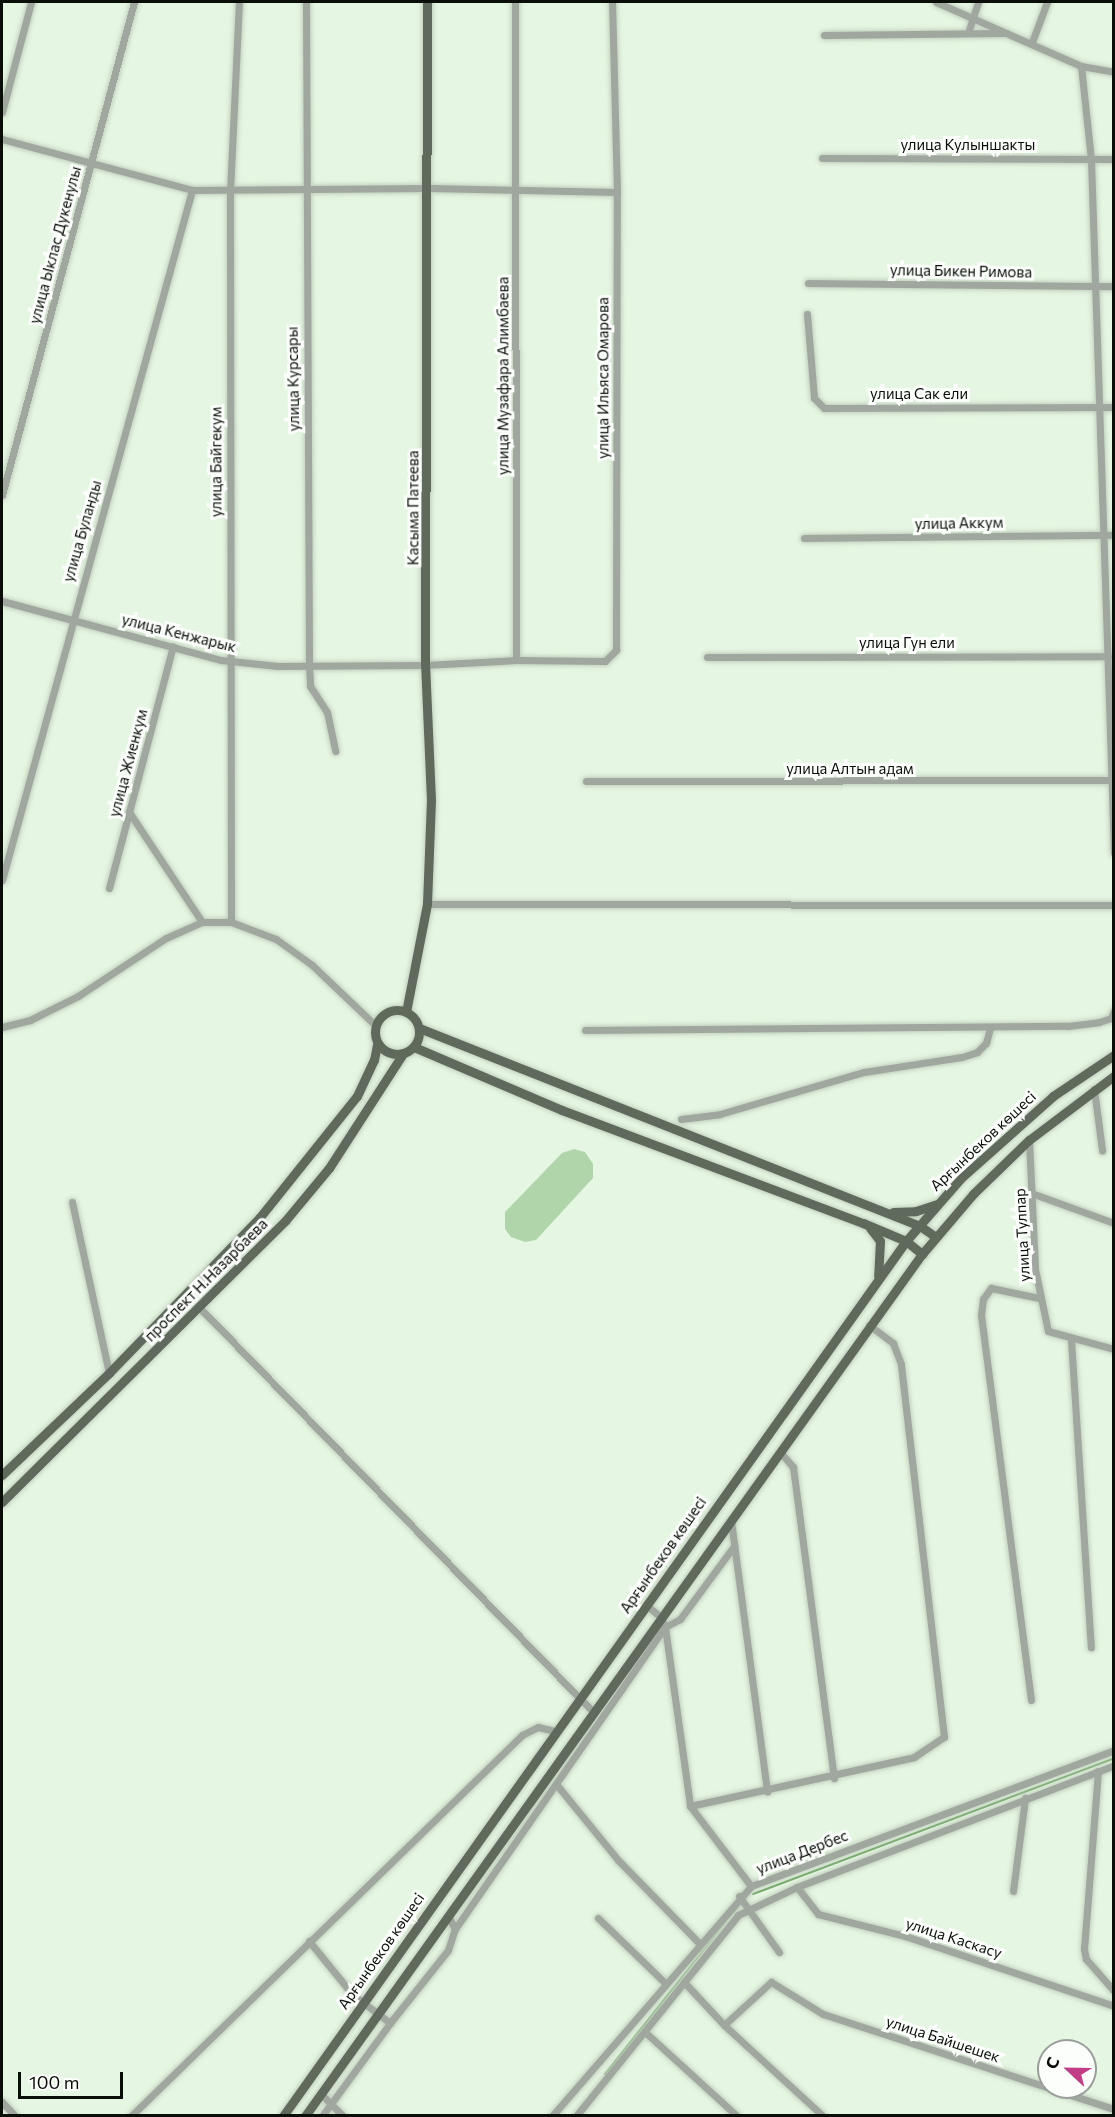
<!DOCTYPE html>
<meta charset="utf-8">
<style>
body{margin:0}
#map{position:relative;width:1115px;height:2117px;overflow:hidden;background:#e5f6e2;font-family:Commissioner,sans-serif}
div>[style]{position:absolute}
.green>*{inset:0;background:#b1d5aa}
.stream>*{height:2px;margin:-1px;padding:0 1px;transform-origin:1px;border-radius:1px;background:#6da563}
.roads{filter:drop-shadow(0 0 2px #c2d1bf) drop-shadow(0 0 2px #c2d1bf)}
.minor>*{height:7px;margin:-3.5px;padding:0 3.5px;transform-origin:3.5px;border-radius:3.5px;background:#a0a79f}
.major>*{height:9px;margin:-4.5px;padding:0 4.5px;transform-origin:4.5px;border-radius:4.5px;background:#5f6a5c}
.major>.ring{margin:-4.5px;padding:0;box-sizing:content-box;background:none;border:9px solid #5f6a5c;border-radius:50%}
span{translate:-50% -50%;white-space:nowrap;text-align:center;line-height:1.15;-webkit-text-stroke:6px #fbfefb;paint-order:stroke}
.street-label{font-size:15px;color:#090e08}
.frame{position:absolute;inset:0;border:3px solid #090e08;pointer-events:none}
.north{position:absolute;left:1037px;top:2039px;width:60px;height:60px;box-sizing:border-box;background:#fbfefb;border:2px solid #9a9e9a;border-radius:50%;rotate:292deg;font-size:16px;font-weight:700;line-height:24px;text-align:center;color:#090e08}
.north::after{content:'';display:block;margin:auto;width:21px;height:27px;background:#c13e86;clip-path:polygon(50% 0,100% 100%,50% 72%,0 100%)}
.scale{position:absolute;left:18px;top:2072px;width:105px;height:27px;box-sizing:border-box;border:3px solid #090e08;border-top:0;padding-left:8px;font-size:18px;line-height:21px;white-space:nowrap;color:#090e08;-webkit-text-stroke:4px #fbfefb;paint-order:stroke}
</style>
<div id="map">
<div class="green">
<i style="clip-path:polygon(574px 1149px,585px 1152px,593px 1164px,593px 1178px,536px 1240px,525px 1242px,511px 1237px,505px 1229px,505px 1212px,562px 1153px)"></i>
</div>
<div class="stream">
<i style="left:753px;top:1894px;width:386px;rotate:-20.6deg"></i>
<i style="left:605px;top:2074px;width:213px;rotate:-51.5deg"></i>
</div>
<div class="roads">
<div class="minor">
<i style="left:306px;top:2px;width:663px;rotate:89.74deg"></i>
<i style="left:309px;top:665px;width:21px;rotate:87deg"></i>
<i style="left:310px;top:686px;width:31px;rotate:57deg"></i>
<i style="left:327px;top:712px;width:40px;rotate:78deg"></i>
<i style="left:936px;top:2px;width:74px;rotate:23.8deg"></i>
<i style="left:968px;top:33px;width:33px;rotate:-72deg"></i>
<i style="left:824px;top:35px;width:182px;rotate:-0.6deg"></i>
<i style="left:1006px;top:33px;width:82px;rotate:23.7deg"></i>
<i style="left:1081px;top:66px;width:34px;rotate:10deg"></i>
<i style="left:1032px;top:42px;width:43px;rotate:-69.4deg"></i>
<i style="left:1081px;top:66px;width:95px;rotate:83.9deg"></i>
<i style="left:1091px;top:160px;width:693px;rotate:88.1deg"></i>
<i style="left:2px;top:112px;width:114px;rotate:-75.2deg"></i>
<i style="left:2px;top:139px;width:197px;rotate:15deg"></i>
<i style="left:192px;top:190px;width:237px;rotate:-0.5deg"></i>
<i style="left:429px;top:188px;width:188px;rotate:1.2deg"></i>
<i style="left:822px;top:158px;width:292px;rotate:0.2deg"></i>
<i style="left:808px;top:283px;width:306px;rotate:0.6deg"></i>
<i style="left:807px;top:314px;width:84px;rotate:85.2deg"></i>
<i style="left:814px;top:398px;width:14px;rotate:45deg"></i>
<i style="left:824px;top:408px;width:290px;rotate:-0.2deg"></i>
<i style="left:2px;top:495px;width:510px;rotate:-75.01deg"></i>
<i style="left:804px;top:538px;width:310px;rotate:-0.6deg"></i>
<i style="left:2px;top:601px;width:227px;rotate:15.1deg"></i>
<i style="left:221px;top:660px;width:57px;rotate:6deg"></i>
<i style="left:278px;top:666px;width:147px;rotate:-0.4deg"></i>
<i style="left:425px;top:665px;width:91px;rotate:-3.1deg"></i>
<i style="left:516px;top:660px;width:658px;rotate:-90.09deg"></i>
<i style="left:707px;top:657px;width:401px;rotate:-0.1deg"></i>
<i style="left:516px;top:660px;width:89px;rotate:0.6deg"></i>
<i style="left:605px;top:661px;width:16px;rotate:-45deg"></i>
<i style="left:616px;top:650px;width:458px;rotate:-89.9deg"></i>
<i style="left:617px;top:192px;width:190px;rotate:-91.5deg"></i>
<i style="left:586px;top:781px;width:528px;rotate:-0.11deg"></i>
<i style="left:129px;top:812px;width:132px;rotate:56.4deg"></i>
<i style="left:202px;top:922px;width:29px"></i>
<i style="left:231px;top:922px;width:48px;rotate:20.7deg"></i>
<i style="left:276px;top:939px;width:44px;rotate:35.8deg"></i>
<i style="left:312px;top:965px;width:87px;rotate:43.6deg"></i>
<i style="left:2px;top:880px;width:716px;rotate:-74.6deg"></i>
<i style="left:109px;top:888px;width:250px;rotate:-75.2deg"></i>
<i style="left:427px;top:904px;width:687px;rotate:0.08deg"></i>
<i style="left:231px;top:922px;width:730px;rotate:-90.08deg"></i>
<i style="left:230px;top:192px;width:190px;rotate:-87.3deg"></i>
<i style="left:2px;top:1027px;width:29px;rotate:-14deg"></i>
<i style="left:30px;top:1020px;width:54px;rotate:-26.6deg"></i>
<i style="left:78px;top:996px;width:105px;rotate:-33.4deg"></i>
<i style="left:166px;top:938px;width:39px;rotate:-24deg"></i>
<i style="left:585px;top:1030px;width:483px;rotate:-0.5deg"></i>
<i style="left:1068px;top:1026px;width:31px;rotate:-7deg"></i>
<i style="left:1099px;top:1022px;width:13px;rotate:-18deg"></i>
<i style="left:1111px;top:1018px;width:8px;rotate:-67deg"></i>
<i style="left:1094px;top:1089px;width:62px;rotate:82.5deg"></i>
<i style="left:681px;top:1119px;width:39px;rotate:-7deg"></i>
<i style="left:720px;top:1114px;width:150px;rotate:-16.3deg"></i>
<i style="left:864px;top:1072px;width:99px;rotate:-8.7deg"></i>
<i style="left:962px;top:1057px;width:16px;rotate:-18deg"></i>
<i style="left:977px;top:1052px;width:13px;rotate:-45deg"></i>
<i style="left:986px;top:1043px;width:16px;rotate:-75deg"></i>
<i style="left:1029px;top:1140px;width:129px;rotate:87.3deg"></i>
<i style="left:1035px;top:1269px;width:63px;rotate:78.2deg"></i>
<i style="left:1048px;top:1331px;width:68px;rotate:15.3deg"></i>
<i style="left:1034px;top:1194px;width:85px;rotate:19.9deg"></i>
<i style="left:72px;top:1202px;width:175px;rotate:77.8deg"></i>
<i style="left:200px;top:1308px;width:564px;rotate:45.79deg"></i>
<i style="left:1071px;top:1340px;width:308px;rotate:86.3deg"></i>
<i style="left:780px;top:1452px;width:20px;rotate:49deg"></i>
<i style="left:793px;top:1467px;width:314px;rotate:82.5deg"></i>
<i style="left:731px;top:1521px;width:273px;rotate:82.4deg"></i>
<i style="left:646px;top:1605px;width:19px;rotate:39deg"></i>
<i style="left:661px;top:1617px;width:11px;rotate:68deg"></i>
<i style="left:665px;top:1627px;width:181px;rotate:82deg"></i>
<i style="left:690px;top:1806px;width:101px;rotate:52.7deg"></i>
<i style="left:1031px;top:1700px;width:388px;rotate:-97.4deg"></i>
<i style="left:981px;top:1315px;width:16px;rotate:-83deg"></i>
<i style="left:983px;top:1299px;width:14px;rotate:-54deg"></i>
<i style="left:991px;top:1288px;width:49px;rotate:11.8deg"></i>
<i style="left:1098px;top:1771px;width:179px;rotate:94.5deg"></i>
<i style="left:1084px;top:1949px;width:10px;rotate:79deg"></i>
<i style="left:1086px;top:1959px;width:43px;rotate:48.8deg"></i>
<i style="left:556px;top:1784px;width:98px;rotate:50.8deg"></i>
<i style="left:618px;top:1860px;width:116px;rotate:45.7deg"></i>
<i style="left:690px;top:1806px;width:229px;rotate:-12.3deg"></i>
<i style="left:914px;top:1757px;width:36px;rotate:-34deg"></i>
<i style="left:944px;top:1737px;width:375px;rotate:-96.6deg"></i>
<i style="left:901px;top:1364px;width:22px;rotate:-111deg"></i>
<i style="left:893px;top:1343px;width:30px;rotate:-143deg"></i>
<i style="left:797px;top:1887px;width:34px;rotate:52deg"></i>
<i style="left:818px;top:1914px;width:90px;rotate:14.2deg"></i>
<i style="left:905px;top:1936px;width:220px;rotate:18.5deg"></i>
<i style="left:1013px;top:1891px;width:94px;rotate:-82.6deg"></i>
<i style="left:739px;top:1896px;width:69px;rotate:54.5deg"></i>
<i style="left:598px;top:1918px;width:93px;rotate:44.1deg"></i>
<i style="left:455px;top:1929px;width:368px;rotate:-55.2deg"></i>
<i style="left:665px;top:1627px;width:17px;rotate:-28deg"></i>
<i style="left:680px;top:1619px;width:91px;rotate:-53.5deg"></i>
<i style="left:309px;top:1941px;width:68px;rotate:50.9deg"></i>
<i style="left:352px;top:1994px;width:48px;rotate:37.3deg"></i>
<i style="left:390px;top:2023px;width:93px;rotate:-51.5deg"></i>
<i style="left:448px;top:1950px;width:22px;rotate:-72deg"></i>
<i style="left:455px;top:1929px;width:15px;rotate:-118deg"></i>
<i style="left:684px;top:1982px;width:59px;rotate:47.1deg"></i>
<i style="left:724px;top:2025px;width:134px;rotate:42.6deg"></i>
<i style="left:724px;top:2025px;width:64px;rotate:-42.5deg"></i>
<i style="left:771px;top:1982px;width:61px;rotate:31.6deg"></i>
<i style="left:823px;top:2014px;width:306px;rotate:18.1deg"></i>
<i style="left:645px;top:2032px;width:125px;rotate:42.4deg"></i>
<i style="left:321px;top:2094px;width:31px;rotate:45deg"></i>
<i style="left:2px;top:2102px;width:19px;rotate:47deg"></i>
<i style="left:131px;top:2116px;width:546px;rotate:-44.26deg"></i>
<i style="left:522px;top:1735px;width:18px;rotate:-27deg"></i>
<i style="left:538px;top:1727px;width:18px;rotate:13deg"></i>
<i style="left:322px;top:2116px;width:115px;rotate:-53.8deg"></i>
<i style="left:552px;top:2116px;width:304px;rotate:-49.1deg"></i>
<i style="left:751px;top:1886px;width:388px;rotate:-20.5deg"></i>
<i style="left:576px;top:2116px;width:258px;rotate:-51.1deg"></i>
<i style="left:738px;top:1915px;width:65px;rotate:-25.4deg"></i>
<i style="left:797px;top:1887px;width:340px;rotate:-21deg"></i>
</div>
<div class="major">
<i class="ring" style="left:375px;top:1010px;width:35px;height:35px"></i>
<i style="left:406px;top:1012px;width:110px;rotate:-79deg"></i>
<i style="left:427px;top:904px;width:104px;rotate:-87.8deg"></i>
<i style="left:431px;top:800px;width:135px;rotate:-92.5deg"></i>
<i style="left:425px;top:665px;width:663px;rotate:-89.83deg"></i>
<i style="left:419px;top:1028px;width:539px;rotate:21.56deg"></i>
<i style="left:920px;top:1226px;width:19px;rotate:35deg"></i>
<i style="left:414px;top:1047px;width:161px;rotate:23.1deg"></i>
<i style="left:562px;top:1110px;width:322px;rotate:20.6deg"></i>
<i style="left:863px;top:1223px;width:47px;rotate:22.7deg"></i>
<i style="left:906px;top:1241px;width:21px;rotate:39deg"></i>
<i style="left:893px;top:1212px;width:23px;rotate:-2deg"></i>
<i style="left:916px;top:1211px;width:23px;rotate:-18deg"></i>
<i style="left:870px;top:1228px;width:16px;rotate:52deg"></i>
<i style="left:880px;top:1241px;width:35px;rotate:93deg"></i>
<i style="left:2px;top:1475px;width:148px;rotate:-43.6deg"></i>
<i style="left:109px;top:1373px;width:217px;rotate:-45.9deg"></i>
<i style="left:260px;top:1217px;width:155px;rotate:-51.3deg"></i>
<i style="left:357px;top:1096px;width:40px;rotate:-65deg"></i>
<i style="left:374px;top:1060px;width:16px;rotate:-79deg"></i>
<i style="left:2px;top:1502px;width:399px;rotate:-44.8deg"></i>
<i style="left:285px;top:1221px;width:69px;rotate:-50.3deg"></i>
<i style="left:329px;top:1168px;width:135px;rotate:-57.1deg"></i>
<i style="left:283px;top:2116px;width:1074px;rotate:-54.55deg"></i>
<i style="left:906px;top:1241px;width:82px;rotate:-48.9deg"></i>
<i style="left:960px;top:1179px;width:125px;rotate:-41.7deg"></i>
<i style="left:1053px;top:1096px;width:73px;rotate:-33.9deg"></i>
<i style="left:305px;top:2116px;width:1060px;rotate:-54.41deg"></i>
<i style="left:922px;top:1254px;width:79px;rotate:-49.6deg"></i>
<i style="left:973px;top:1194px;width:78px;rotate:-44deg"></i>
<i style="left:1029px;top:1140px;width:106px;rotate:-37deg"></i>
</div>
</div>
<div class="street-label">
<span style="left:968px;top:145px">улица Кулыншакты</span>
<span style="left:55px;top:245px;rotate:-75deg">улица Ыклас Дукенулы</span>
<span style="left:961px;top:271px;rotate:1deg">улица Бикен Римова</span>
<span style="left:503px;top:376px;rotate:-90deg">улица Музафара Алимбаева</span>
<span style="left:603px;top:378px;rotate:-90deg">улица Ильяса Омарова</span>
<span style="left:293px;top:379px;rotate:-91deg">улица Курсары</span>
<span style="left:919px;top:394px">улица Сак ели</span>
<span style="left:216px;top:462px;rotate:-90deg">улица Байгекум</span>
<span style="left:413px;top:508px;rotate:-90deg">Касыма Патеева</span>
<span style="left:959px;top:523px;rotate:-1deg">улица Аккум</span>
<span style="left:82px;top:531px;rotate:-74deg">улица Буланды</span>
<span style="left:179px;top:633px;rotate:14deg">улица Кенжарык</span>
<span style="left:907px;top:643px">улица Гун ели</span>
<span style="left:128px;top:763px;rotate:-75deg">улица Жиенкум</span>
<span style="left:850px;top:769px">улица Алтын адам</span>
<span style="left:983px;top:1141px;rotate:-43deg">Арғынбеков көшесі</span>
<span style="left:1022px;top:1235px;rotate:-93deg">улица Тулпар</span>
<span style="left:206px;top:1280px;rotate:-45deg">проспект Н.Назарбаева</span>
<span style="left:663px;top:1555px;rotate:-55deg">Арғынбеков көшесі</span>
<span style="left:802px;top:1852px;rotate:-21deg">улица Дербес</span>
<span style="left:954px;top:1938px;rotate:18deg">улица Каскасу</span>
<span style="left:381px;top:1951px;rotate:-55deg">Арғынбеков көшесі</span>
<span style="left:943px;top:2039px;rotate:18deg">улица Байшешек</span>
</div>
<div class="frame"></div>
<div class="north">С</div>
<div class="scale">100 m</div>
</div>
